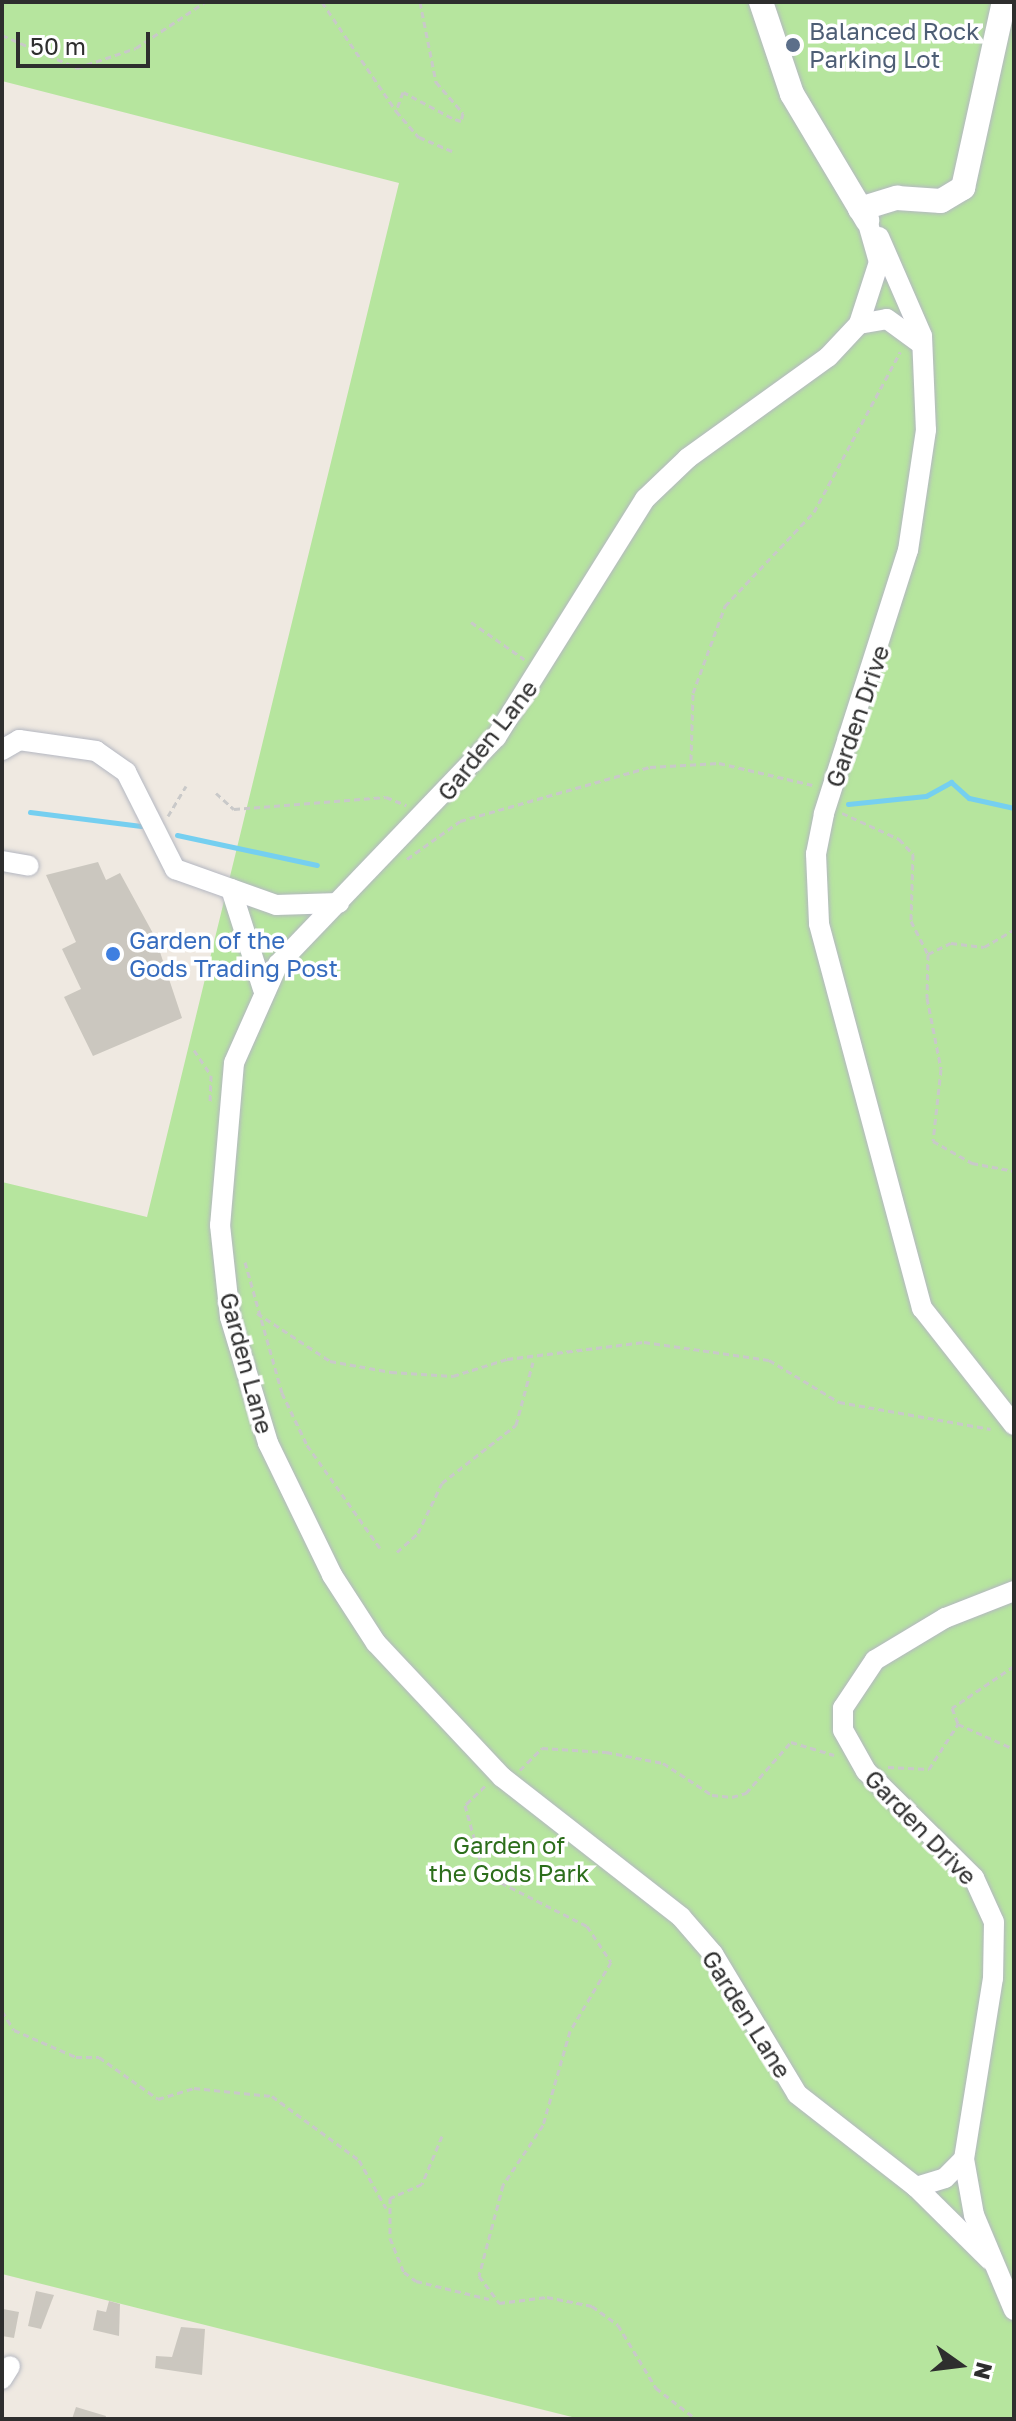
<!DOCTYPE html>
<style>
body{margin:0}
#map{position:relative;width:1016px;height:2421px;overflow:hidden;background:#efe9e1;font-family:"Golos Text",sans-serif}
div>[style]{position:absolute}
.green>*{inset:0;background:#b6e59e}
.stream>*{height:5px;margin:-2.5px;padding:0 2.5px;transform-origin:2.5px;border-radius:2.5px;background:#75cff0}
.building>*{inset:0;background:#cbc7bf}
.path>*{height:3px;margin-top:-1.5px;transform-origin:0;background:repeating-linear-gradient(90deg,#c9c9c9 0 6px,transparent 0 10px)}
.roads{filter:drop-shadow(0 0 2px #b4b7c1) drop-shadow(0 0 2px #b4b7c1)}
.minor>*{height:20px;margin:-10px;padding:0 10px;transform-origin:10px;border-radius:10px;background:#fff}
.tertiary>*{height:24px;margin:-12px;padding:0 12px;transform-origin:12px;border-radius:12px;background:#fff}
.dots>*{width:22px;height:22px;translate:-50% -50%;box-sizing:border-box;border:4px solid #fff;border-radius:50%}
span{translate:-50% -50%;white-space:nowrap;text-align:center;line-height:1.15;-webkit-text-stroke:7px #fff;paint-order:stroke}
.service-label{font-size:24px;color:#4e5e75}
.left{translate:0 -50%;text-align:left}
.street-label{font-size:24px;color:#2e2e2e}
.shop-label{font-size:24px;color:#366cbe}
.park-label{font-size:24px;color:#2c6e1b}
.frame{position:absolute;inset:0;border:4px solid #2e2e2e;pointer-events:none}
.north{position:absolute;left:920px;top:2325px;width:80px;height:80px;-webkit-text-stroke:6px #fff;paint-order:stroke;rotate:104deg;font-size:22px;font-weight:700;line-height:32px;text-align:center;color:#2e2e2e}
.north::after{content:'';display:block;margin:auto;width:28px;height:36px;background:#2e2e2e;clip-path:polygon(50% 0,100% 100%,50% 72%,0 100%)}
.scale{position:absolute;left:16px;top:32px;width:134px;height:36px;box-sizing:border-box;border:4px solid #2e2e2e;border-top:0;padding-left:10px;font-size:24px;line-height:28px;white-space:nowrap;color:#2e2e2e;-webkit-text-stroke:6px #fff;paint-order:stroke}
</style>
<div id="map">
<div class="green">
<i style="clip-path:polygon(2px 2px,1014px 2px,1014px 2419px,580px 2419px,2px 2274px,2px 1182px,147px 1217px,399px 183px,2px 81px)"></i>
</div>
<div class="stream">
<i style="left:848px;top:804px;width:78px;rotate:-5.9deg"></i>
<i style="left:926px;top:796px;width:29px;rotate:-29deg"></i>
<i style="left:951px;top:782px;width:24px;rotate:42deg"></i>
<i style="left:969px;top:798px;width:46px;rotate:12.5deg"></i>
<i style="left:30px;top:812px;width:112px;rotate:7.2deg"></i>
<i style="left:177px;top:835px;width:143px;rotate:12.1deg"></i>
</div>
<div class="building">
<i style="clip-path:polygon(98px 862px,106px 880px,120px 873px,155px 937px,182px 1018px,93px 1056px,64px 997px,81px 989px,62px 949px,76px 942px,46px 875px)"></i>
<i style="clip-path:polygon(36px 2291px,54px 2295px,41px 2329px,28px 2326px)"></i>
<i style="clip-path:polygon(109px 2301px,120px 2304px,119px 2336px,93px 2330px,97px 2310px,106px 2312px)"></i>
<i style="clip-path:polygon(3px 2309px,19px 2312px,14px 2338px,2px 2336px)"></i>
<i style="clip-path:polygon(181px 2327px,205px 2329px,202px 2375px,155px 2368px,156px 2356px,172px 2357px)"></i>
<i style="clip-path:polygon(76px 2407px,106px 2416px,105px 2419px,72px 2419px)"></i>
</div>
<div class="path">
<i style="left:322px;top:2px;width:132px;rotate:55.8deg"></i>
<i style="left:420px;top:2px;width:82px;rotate:78.7deg"></i>
<i style="left:436px;top:82px;width:41px;rotate:48.9deg"></i>
<i style="left:463px;top:113px;width:8px;rotate:104deg"></i>
<i style="left:461px;top:121px;width:9px;rotate:-162deg"></i>
<i style="left:452px;top:118px;width:55px;rotate:-152deg"></i>
<i style="left:403px;top:92px;width:20px;rotate:110deg"></i>
<i style="left:396px;top:111px;width:35px;rotate:49deg"></i>
<i style="left:419px;top:137px;width:36px;rotate:23deg"></i>
<i style="left:2px;top:35px;width:82px;rotate:23.7deg"></i>
<i style="left:77px;top:68px;width:62px;rotate:-18.7deg"></i>
<i style="left:136px;top:48px;width:83px;rotate:-33.7deg"></i>
<i style="left:471px;top:622px;width:65px;rotate:34.9deg"></i>
<i style="left:691px;top:760px;width:67px;rotate:-88.3deg"></i>
<i style="left:693px;top:693px;width:93px;rotate:-69.8deg"></i>
<i style="left:725px;top:606px;width:129px;rotate:-46.6deg"></i>
<i style="left:814px;top:512px;width:182px;rotate:-61.7deg"></i>
<i style="left:216px;top:793px;width:24px;rotate:42deg"></i>
<i style="left:234px;top:809px;width:152px;rotate:-4.5deg"></i>
<i style="left:386px;top:797px;width:22px;rotate:22deg"></i>
<i style="left:842px;top:813px;width:63px;rotate:24.5deg"></i>
<i style="left:899px;top:839px;width:21px;rotate:47deg"></i>
<i style="left:913px;top:854px;width:67px;rotate:91.7deg"></i>
<i style="left:911px;top:921px;width:37px;rotate:63deg"></i>
<i style="left:168px;top:816px;width:35px;rotate:-59deg"></i>
<i style="left:407px;top:859px;width:65px;rotate:-35.6deg"></i>
<i style="left:460px;top:821px;width:198px;rotate:-15.9deg"></i>
<i style="left:650px;top:767px;width:69px;rotate:-3.3deg"></i>
<i style="left:719px;top:763px;width:96px;rotate:13.3deg"></i>
<i style="left:928px;top:954px;width:44px;rotate:91.3deg"></i>
<i style="left:927px;top:998px;width:72px;rotate:78.8deg"></i>
<i style="left:941px;top:1069px;width:72px;rotate:96.3deg"></i>
<i style="left:933px;top:1141px;width:45px;rotate:29.4deg"></i>
<i style="left:972px;top:1163px;width:43px;rotate:10.8deg"></i>
<i style="left:928px;top:954px;width:25px;rotate:-26deg"></i>
<i style="left:951px;top:943px;width:33px;rotate:7deg"></i>
<i style="left:984px;top:947px;width:34px;rotate:-30deg"></i>
<i style="left:194px;top:1050px;width:30px;rotate:56deg"></i>
<i style="left:211px;top:1075px;width:28px;rotate:92deg"></i>
<i style="left:245px;top:1262px;width:136px;rotate:74.2deg"></i>
<i style="left:282px;top:1393px;width:58px;rotate:64.3deg"></i>
<i style="left:307px;top:1445px;width:126px;rotate:54.7deg"></i>
<i style="left:257px;top:1313px;width:87px;rotate:33.3deg"></i>
<i style="left:330px;top:1361px;width:62px;rotate:10.2deg"></i>
<i style="left:391px;top:1372px;width:62px;rotate:3.7deg"></i>
<i style="left:453px;top:1376px;width:57px;rotate:-17.5deg"></i>
<i style="left:507px;top:1359px;width:138px;rotate:-7.1deg"></i>
<i style="left:644px;top:1342px;width:126px;rotate:8.2deg"></i>
<i style="left:769px;top:1360px;width:82px;rotate:31deg"></i>
<i style="left:839px;top:1402px;width:154px;rotate:10.1deg"></i>
<i style="left:397px;top:1552px;width:28px;rotate:-42deg"></i>
<i style="left:418px;top:1533px;width:55px;rotate:-64.4deg"></i>
<i style="left:442px;top:1483px;width:94px;rotate:-38.1deg"></i>
<i style="left:516px;top:1425px;width:65px;rotate:-74.9deg"></i>
<i style="left:1014px;top:1666px;width:75px;rotate:145.9deg"></i>
<i style="left:952px;top:1708px;width:17px;rotate:69deg"></i>
<i style="left:958px;top:1724px;width:61px;rotate:24.1deg"></i>
<i style="left:888px;top:1767px;width:41px;rotate:2.8deg"></i>
<i style="left:929px;top:1769px;width:54px;rotate:-57.2deg"></i>
<i style="left:520px;top:1770px;width:31px;rotate:-45deg"></i>
<i style="left:542px;top:1748px;width:64px;rotate:3.6deg"></i>
<i style="left:606px;top:1752px;width:58px;rotate:10.9deg"></i>
<i style="left:663px;top:1763px;width:59px;rotate:33.1deg"></i>
<i style="left:712px;top:1795px;width:20px;rotate:6deg"></i>
<i style="left:732px;top:1797px;width:15px;rotate:-16deg"></i>
<i style="left:746px;top:1793px;width:68px;rotate:-48.6deg"></i>
<i style="left:791px;top:1742px;width:45px;rotate:16.8deg"></i>
<i style="left:485px;top:1786px;width:28px;rotate:136deg"></i>
<i style="left:465px;top:1805px;width:60px;rotate:74.6deg"></i>
<i style="left:481px;top:1863px;width:19px;rotate:54deg"></i>
<i style="left:492px;top:1878px;width:106px;rotate:26.8deg"></i>
<i style="left:587px;top:1926px;width:43px;rotate:56.3deg"></i>
<i style="left:611px;top:1962px;width:80px;rotate:120.7deg"></i>
<i style="left:570px;top:2031px;width:98px;rotate:106deg"></i>
<i style="left:543px;top:2125px;width:72px;rotate:123.7deg"></i>
<i style="left:503px;top:2185px;width:94px;rotate:104.8deg"></i>
<i style="left:479px;top:2276px;width:34px;rotate:53deg"></i>
<i style="left:499px;top:2303px;width:48px;rotate:-7.1deg"></i>
<i style="left:547px;top:2297px;width:46px;rotate:11.3deg"></i>
<i style="left:592px;top:2306px;width:32px;rotate:36deg"></i>
<i style="left:618px;top:2325px;width:74px;rotate:58.9deg"></i>
<i style="left:656px;top:2388px;width:51px;rotate:37.8deg"></i>
<i style="left:2px;top:2011px;width:22px;rotate:58deg"></i>
<i style="left:14px;top:2030px;width:68px;rotate:23.5deg"></i>
<i style="left:76px;top:2057px;width:23px"></i>
<i style="left:99px;top:2057px;width:72px;rotate:35.4deg"></i>
<i style="left:158px;top:2099px;width:38px;rotate:-17deg"></i>
<i style="left:194px;top:2088px;width:78px;rotate:5.9deg"></i>
<i style="left:272px;top:2096px;width:108px;rotate:36.3deg"></i>
<i style="left:359px;top:2160px;width:55px;rotate:60.6deg"></i>
<i style="left:442px;top:2136px;width:52px;rotate:112.6deg"></i>
<i style="left:422px;top:2184px;width:35px;rotate:156deg"></i>
<i style="left:390px;top:2198px;width:40px;rotate:90deg"></i>
<i style="left:390px;top:2238px;width:37px;rotate:68deg"></i>
<i style="left:404px;top:2272px;width:15px;rotate:37deg"></i>
<i style="left:416px;top:2281px;width:75px;rotate:13.9deg"></i>
</div>
<div class="roads">
<div class="minor">
<i style="left:867px;top:220px;width:44px;rotate:74.1deg"></i>
<i style="left:879px;top:262px;width:65px;rotate:107.9deg"></i>
<i style="left:859px;top:324px;width:45px;rotate:133.2deg"></i>
<i style="left:828px;top:357px;width:173px;rotate:144.2deg"></i>
<i style="left:688px;top:458px;width:59px;rotate:136.4deg"></i>
<i style="left:645px;top:499px;width:281px;rotate:122deg"></i>
<i style="left:496px;top:737px;width:315px;rotate:133.8deg"></i>
<i style="left:278px;top:964px;width:108px;rotate:114deg"></i>
<i style="left:234px;top:1063px;width:163px;rotate:94.9deg"></i>
<i style="left:220px;top:1225px;width:93px;rotate:83.8deg"></i>
<i style="left:230px;top:1317px;width:132px;rotate:73.2deg"></i>
<i style="left:268px;top:1443px;width:147px;rotate:64.1deg"></i>
<i style="left:332px;top:1575px;width:81px;rotate:57.1deg"></i>
<i style="left:376px;top:1643px;width:184px;rotate:46.8deg"></i>
<i style="left:502px;top:1777px;width:227px;rotate:38deg"></i>
<i style="left:681px;top:1917px;width:49px;rotate:49.1deg"></i>
<i style="left:713px;top:1954px;width:163px;rotate:59deg"></i>
<i style="left:797px;top:2094px;width:151px;rotate:38deg"></i>
<i style="left:916px;top:2187px;width:104px;rotate:44.6deg"></i>
<i style="left:879px;top:237px;width:108px;rotate:66.5deg"></i>
<i style="left:922px;top:336px;width:94px;rotate:87.6deg"></i>
<i style="left:926px;top:430px;width:121px;rotate:98.5deg"></i>
<i style="left:908px;top:550px;width:277px;rotate:107.7deg"></i>
<i style="left:824px;top:814px;width:41px;rotate:101.3deg"></i>
<i style="left:816px;top:854px;width:70px;rotate:87.5deg"></i>
<i style="left:819px;top:924px;width:398px;rotate:75deg"></i>
<i style="left:922px;top:1308px;width:149px;rotate:51.8deg"></i>
<i style="left:859px;top:324px;width:28px;rotate:-10deg"></i>
<i style="left:887px;top:319px;width:41px;rotate:36deg"></i>
<i style="left:2px;top:750px;width:20px;rotate:-30deg"></i>
<i style="left:19px;top:740px;width:78px;rotate:8.1deg"></i>
<i style="left:96px;top:751px;width:37px;rotate:35deg"></i>
<i style="left:126px;top:772px;width:109px;rotate:63.2deg"></i>
<i style="left:175px;top:869px;width:107px;rotate:19.6deg"></i>
<i style="left:276px;top:905px;width:63px;rotate:-1.8deg"></i>
<i style="left:2px;top:861px;width:27px;rotate:10deg"></i>
<i style="left:231px;top:889px;width:105px;rotate:72.3deg"></i>
<i style="left:1014px;top:1591px;width:74px;rotate:158.6deg"></i>
<i style="left:945px;top:1618px;width:82px;rotate:149deg"></i>
<i style="left:875px;top:1660px;width:58px;rotate:123.7deg"></i>
<i style="left:843px;top:1708px;width:22px;rotate:90deg"></i>
<i style="left:843px;top:1730px;width:47px;rotate:60.7deg"></i>
<i style="left:866px;top:1771px;width:152px;rotate:44.7deg"></i>
<i style="left:974px;top:1878px;width:48px;rotate:65.6deg"></i>
<i style="left:994px;top:1922px;width:56px;rotate:91deg"></i>
<i style="left:993px;top:1978px;width:183px;rotate:99.1deg"></i>
<i style="left:964px;top:2159px;width:57px;rotate:79.9deg"></i>
<i style="left:974px;top:2215px;width:103px;rotate:67.2deg"></i>
<i style="left:916px;top:2187px;width:30px;rotate:-17deg"></i>
<i style="left:945px;top:2178px;width:27px;rotate:-45deg"></i>
<i style="left:2px;top:2379px;width:15px;rotate:-58deg"></i>
</div>
<div class="tertiary">
<i style="left:761px;top:2px;width:97px;rotate:71.4deg"></i>
<i style="left:792px;top:94px;width:147px;rotate:59.2deg"></i>
<i style="left:860px;top:209px;width:39px;rotate:-17deg"></i>
<i style="left:897px;top:198px;width:44px;rotate:3.9deg"></i>
<i style="left:941px;top:201px;width:26px;rotate:-31deg"></i>
<i style="left:963px;top:188px;width:190px;rotate:-77.6deg"></i>
</div>
</div>
<div class="dots">
<i style="left:793px;top:45px;background:#5c6f8a"></i>
<i style="left:113px;top:954px;background:#3f7fe0"></i>
</div>
<div class="service-label">
<span class="left" style="left:809px;top:45px">Balanced Rock<br>Parking Lot</span>
</div>
<div class="street-label">
<span style="left:857px;top:716px;rotate:-71deg">Garden Drive</span>
<span style="left:487px;top:740px;rotate:-52deg">Garden Lane</span>
<span style="left:247px;top:1363px;rotate:75deg">Garden Lane</span>
<span style="left:921px;top:1827px;rotate:46deg">Garden Drive</span>
<span style="left:747px;top:2014px;rotate:58deg">Garden Lane</span>
</div>
<div class="shop-label">
<span class="left" style="left:129px;top:954px">Garden of the<br>Gods Trading Post</span>
</div>
<div class="park-label">
<span style="left:509px;top:1859px">Garden of<br>the Gods Park</span>
</div>
<div class="frame"></div>
<div class="north">N</div>
<div class="scale">50 m</div>
</div>
